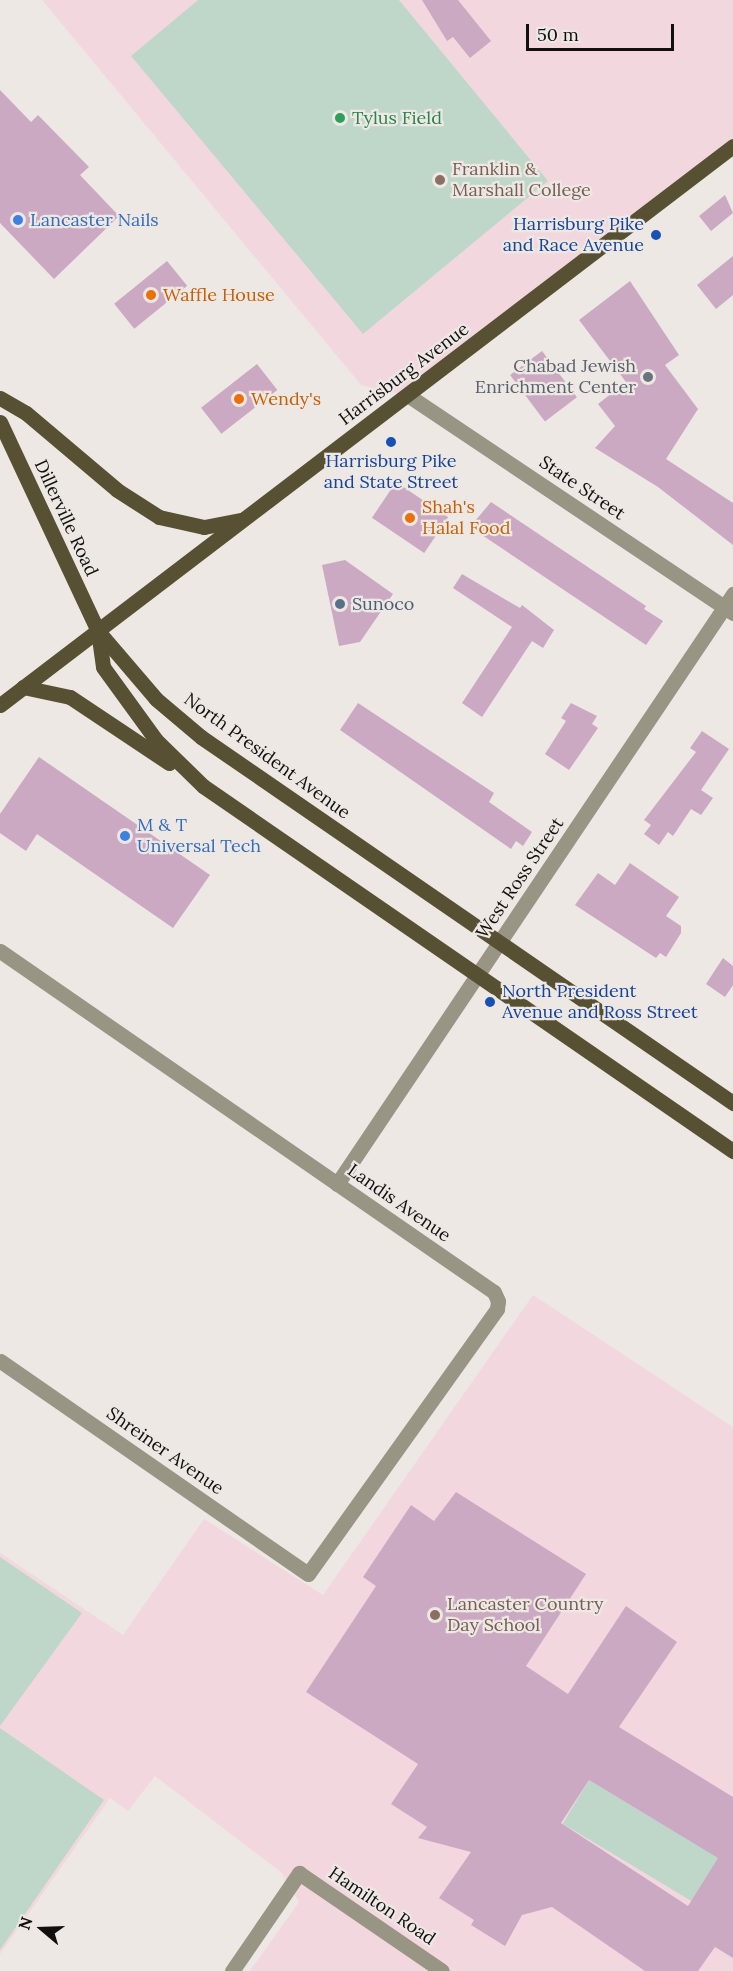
<!DOCTYPE html>
<style>
body{margin:0}
#map{position:relative;width:733px;height:1971px;overflow:hidden;background:#ede8e4;font-family:Lora,serif}
div>[style]{position:absolute}
.education>*{inset:0;background:#f2d8de}
.green>*{inset:0;background:#bfd7c9;transform-origin:0 0}
.building>*{inset:0;background:#cca9c2;transform-origin:0 0}
.street>*{height:15px;margin:-7.5px;padding:0 7.5px;transform-origin:7.5px;border-radius:7.5px;background:#999584}
.primary>*{height:15px;margin:-7.5px;padding:0 7.5px;transform-origin:7.5px;border-radius:7.5px;background:#585033}
.dots>*{width:16px;height:16px;translate:-50% -50%;box-sizing:border-box;border:3px solid #ede8e4;border-radius:50%}
span{translate:-50% -50%;white-space:nowrap;text-align:center;line-height:1.15;-webkit-text-stroke:4.5px #ede8e4;paint-order:stroke}
.leisure-label{font-size:18px;color:#27864d}
.left{translate:0 -50%;text-align:left}
.education-label{font-size:18px;color:#785e54}
.shop-label{font-size:18px;color:#366cbe}
.transit-label{font-size:18px;color:#164399}
.right{translate:-100% -50%;text-align:right}
.food-label{font-size:18px;color:#c56008}
.worship-label{font-size:18px;color:#5b616d}
.street-label{font-size:18px;color:#12100f}
.service-label{font-size:18px;color:#4e5e75}
.north{position:absolute;left:12px;top:1899px;width:60px;height:60px;-webkit-text-stroke:4px #ede8e4;paint-order:stroke;rotate:289deg;font-size:16px;font-weight:700;line-height:24px;text-align:center;color:#12100f}
.north::after{content:'';display:block;margin:auto;width:21px;height:27px;background:#12100f;clip-path:polygon(50% 0,100% 100%,50% 72%,0 100%)}
.scale{position:absolute;left:526px;top:24px;width:148px;height:27px;box-sizing:border-box;border:3px solid #12100f;border-top:0;padding-left:8px;font-size:18px;line-height:21px;white-space:nowrap;color:#12100f;-webkit-text-stroke:4px #ede8e4;paint-order:stroke}
</style>
<div id="map">
<div class="education">
<i style="clip-path:polygon(42px 0,733px 0,733px 146px,409px 396px,361px 385px)"></i>
<i style="clip-path:polygon(533px 1295px,733px 1427px,733px 1971px,250px 1971px,299px 1902px,282px 1873px,155px 1776px,128px 1811px,110px 1798px,0 1954px,0 1553px,123px 1635px,204px 1519px,323px 1595px)"></i>
</div>
<div class="green">
<i style="clip-path:polygon(198px 0,399px 0,548px 181px,363px 334px,131px 56px)"></i>
<i style="clip-path:polygon(0 1557px,82px 1613px,0 1726px)"></i>
<i style="clip-path:polygon(0 1728px,104px 1800px,0 1950px)"></i>
<i style="left:589px;top:1780px;width:151px;height:51px;rotate:31deg"></i>
</div>
<div class="building">
<i style="clip-path:polygon(422px 0,458px 0,491px 41px,470px 58px,453px 37px,447px 41px)"></i>
<i style="clip-path:polygon(0 90px,31px 122px,38px 115px,89px 167px,80px 175px,119px 216px,54px 279px,0 223px)"></i>
<i style="clip-path:polygon(725px 195px,733px 213px,711px 231px,699px 216px)"></i>
<i style="clip-path:polygon(733px 256px,733px 295px,716px 309px,697px 285px)"></i>
<i style="left:167px;top:261px;width:32px;height:68px;rotate:51deg"></i>
<i style="clip-path:polygon(630px 281px,679px 355px,665px 365px,698px 409px,666px 459px,733px 503px,733px 545px,658px 487px,595px 448px,615px 426px,598px 404px,626px 382px,579px 320px)"></i>
<i style="left:542px;top:351px;width:58px;height:40px;rotate:53deg"></i>
<i style="left:257px;top:364px;width:33px;height:71px;rotate:52deg"></i>
<i style="left:396px;top:482px;width:63px;height:43px;rotate:34deg"></i>
<i style="clip-path:polygon(491px 502px,646px 606px,644px 609px,663px 621px,646px 645px,470px 527px)"></i>
<i style="clip-path:polygon(345px 560px,393px 594px,360px 642px,339px 646px,322px 565px)"></i>
<i style="clip-path:polygon(462px 574px,520px 608px,522px 605px,554px 630px,543px 648px,532px 641px,482px 717px,462px 703px,512px 627px,453px 588px)"></i>
<i style="clip-path:polygon(358px 703px,494px 793px,489px 802px,532px 832px,523px 846px,516px 841px,511px 849px,340px 730px)"></i>
<i style="clip-path:polygon(571px 703px,597px 716px,592px 724px,598px 728px,569px 770px,545px 754px,566px 721px,561px 718px)"></i>
<i style="clip-path:polygon(702px 731px,729px 749px,701px 790px,713px 798px,701px 815px,691px 809px,673px 836px,668px 832px,659px 845px,644px 834px,651px 825px,644px 820px,696px 752px,690px 748px)"></i>
<i style="clip-path:polygon(39px 757px,210px 875px,173px 928px,37px 834px,26px 851px,0 833px,0 814px)"></i>
<i style="clip-path:polygon(630px 863px,679px 897px,666px 916px,681px 926px,681px 933px,666px 957px,660px 953px,656px 958px,575px 905px,598px 873px,615px 885px)"></i>
<i style="clip-path:polygon(723px 958px,733px 966px,733px 985px,725px 997px,706px 984px)"></i>
<i style="clip-path:polygon(evenodd,456px 1492px,586px 1574px,526px 1666px,568px 1694px,626px 1606px,677px 1642px,619px 1727px,733px 1797px,733px 1958px,715px 1947px,698px 1971px,645px 1971px,552px 1907px,522px 1915px,505px 1946px,471px 1925px,474px 1920px,439px 1898px,471px 1852px,418px 1838px,427px 1827px,391px 1804px,418px 1764px,306px 1692px,376px 1586px,363px 1577px,411px 1505px,434px 1521px,456px 1492px,589px 1780px,718px 1858px,688px 1906px,561px 1823px,589px 1780px)"></i>
</div>
<div class="street">
<i style="left:409px;top:396px;width:390px;rotate:33.8deg"></i>
<i style="left:0;top:951px;width:600px;rotate:34.62deg"></i>
<i style="left:494px;top:1292px;width:10px;rotate:66deg"></i>
<i style="left:498px;top:1301px;width:8px;rotate:97deg"></i>
<i style="left:497px;top:1309px;width:325px;rotate:125.5deg"></i>
<i style="left:308px;top:1574px;width:374px;rotate:-145.3deg"></i>
<i style="left:337px;top:1184px;width:711px;rotate:-56.13deg"></i>
<i style="left:232px;top:1971px;width:119px;rotate:-55.6deg"></i>
<i style="left:299px;top:1873px;width:173px;rotate:34.4deg"></i>
</div>
<div class="primary">
<i style="left:0;top:398px;width:30px;rotate:30deg"></i>
<i style="left:26px;top:413px;width:119px;rotate:40.2deg"></i>
<i style="left:117px;top:490px;width:50px;rotate:32.7deg"></i>
<i style="left:159px;top:517px;width:46px;rotate:12.5deg"></i>
<i style="left:204px;top:527px;width:38px;rotate:-11deg"></i>
<i style="left:0;top:422px;width:231px;rotate:64.9deg"></i>
<i style="left:98px;top:631px;width:36px;rotate:82deg"></i>
<i style="left:103px;top:667px;width:90px;rotate:54deg"></i>
<i style="left:156px;top:740px;width:66px;rotate:44.4deg"></i>
<i style="left:203px;top:786px;width:644px;rotate:34.55deg"></i>
<i style="left:98px;top:631px;width:89px;rotate:49.5deg"></i>
<i style="left:156px;top:699px;width:59px;rotate:40.2deg"></i>
<i style="left:201px;top:737px;width:646px;rotate:34.53deg"></i>
<i style="left:23px;top:687px;width:48px;rotate:12deg"></i>
<i style="left:70px;top:697px;width:119px;rotate:33.7deg"></i>
<i style="left:0;top:705px;width:922px;rotate:-37.33deg"></i>
</div>
<div class="dots">
<i style="left:340px;top:118px;background:#2e9e5b"></i>
<i style="left:440px;top:180px;background:#8d6e63"></i>
<i style="left:18px;top:220px;background:#3f7fe0"></i>
<i style="left:656px;top:235px;background:#1a4fb4"></i>
<i style="left:151px;top:295px;background:#e8710a"></i>
<i style="left:648px;top:377px;background:#6b7280"></i>
<i style="left:239px;top:399px;background:#e8710a"></i>
<i style="left:391px;top:442px;background:#1a4fb4"></i>
<i style="left:410px;top:518px;background:#e8710a"></i>
<i style="left:340px;top:604px;background:#5c6f8a"></i>
<i style="left:125px;top:836px;background:#3f7fe0"></i>
<i style="left:490px;top:1002px;background:#1a4fb4"></i>
<i style="left:435px;top:1615px;background:#8d6e63"></i>
</div>
<div class="leisure-label">
<span class="left" style="left:352px;top:118px">Tylus Field</span>
</div>
<div class="education-label">
<span class="left" style="left:452px;top:180px">Franklin &amp;<br>Marshall College</span>
<span class="left" style="left:447px;top:1615px">Lancaster Country<br>Day School</span>
</div>
<div class="shop-label">
<span class="left" style="left:30px;top:220px">Lancaster Nails</span>
<span class="left" style="left:137px;top:836px">M &amp; T<br>Universal Tech</span>
</div>
<div class="transit-label">
<span class="right" style="left:644px;top:235px">Harrisburg Pike<br>and Race Avenue</span>
<span style="left:391px;top:472px">Harrisburg Pike<br>and State Street</span>
<span class="left" style="left:502px;top:1002px">North President<br>Avenue and Ross Street</span>
</div>
<div class="food-label">
<span class="left" style="left:163px;top:295px">Waffle House</span>
<span class="left" style="left:251px;top:399px">Wendy's</span>
<span class="left" style="left:422px;top:518px">Shah's<br>Halal Food</span>
</div>
<div class="worship-label">
<span class="right" style="left:636px;top:377px">Chabad Jewish<br>Enrichment Center</span>
</div>
<div class="street-label">
<span style="left:404px;top:374px;rotate:-37deg">Harrisburg Avenue</span>
<span style="left:582px;top:488px;rotate:34deg">State Street</span>
<span style="left:66px;top:518px;rotate:65deg">Dillerville Road</span>
<span style="left:267px;top:756px;rotate:36deg">North President Avenue</span>
<span style="left:520px;top:878px;rotate:-56deg">West Ross Street</span>
<span style="left:399px;top:1203px;rotate:35deg">Landis Avenue</span>
<span style="left:165px;top:1451px;rotate:35deg">Shreiner Avenue</span>
<span style="left:382px;top:1906px;rotate:34deg">Hamilton Road</span>
</div>
<div class="service-label">
<span class="left" style="left:352px;top:604px">Sunoco</span>
</div>
<div class="north">N</div>
<div class="scale">50 m</div>
</div>
